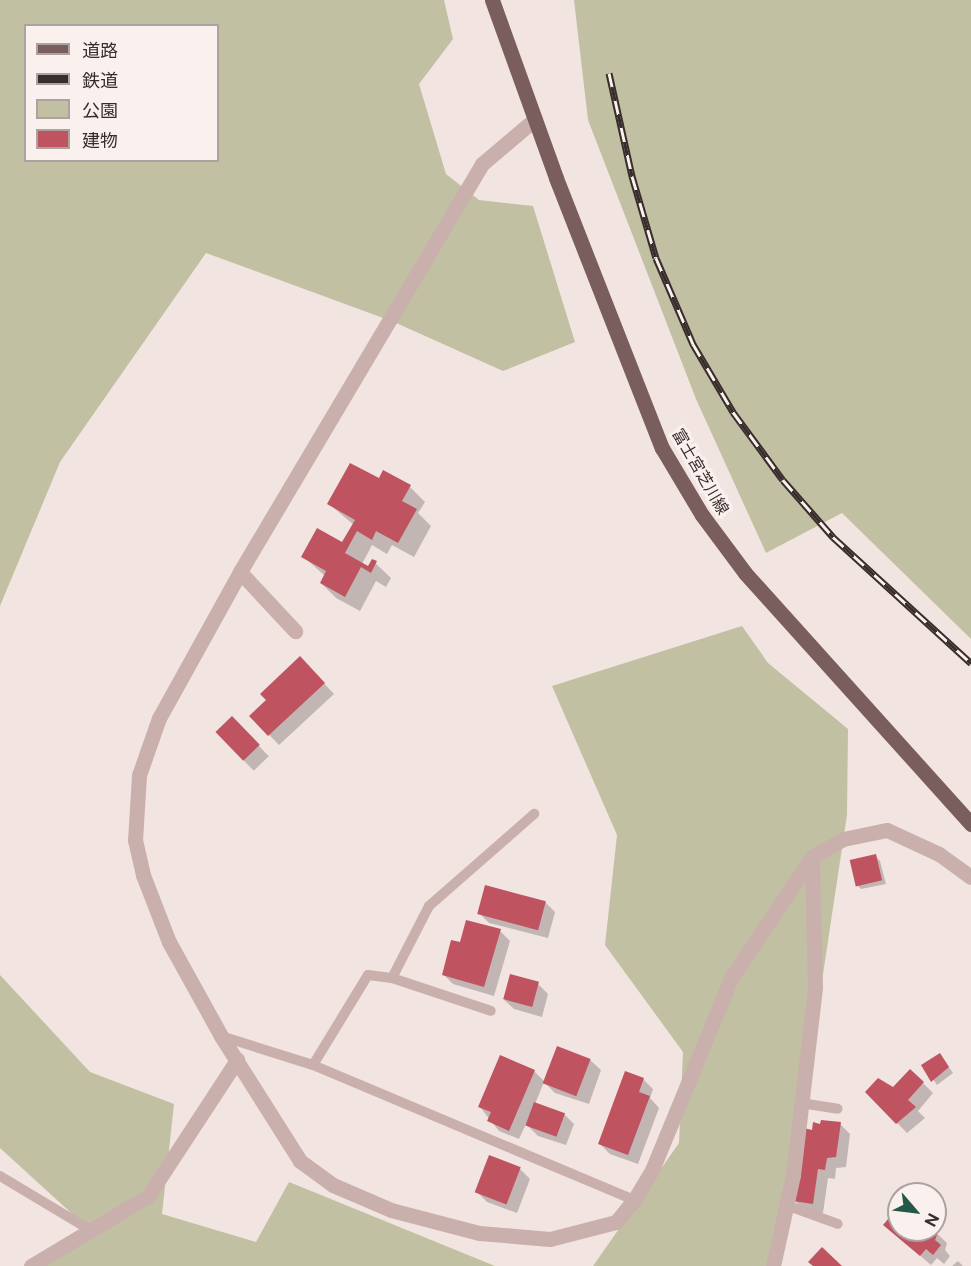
<!DOCTYPE html>
<meta charset="utf-8">
<style>
body{margin:0}
#map{position:relative;width:971px;height:1266px;overflow:hidden;background:#f2e4e1;font-family:"Public Sans","Noto Sans JP",sans-serif}
div>[style]{position:absolute}
.green>*{inset:0;background:#c1c0a2}
.shadow>*{inset:0;background:#0003;transform-origin:0 0}
.building>*{inset:0;background:#bf5360;transform-origin:0 0}
.service>*{height:10px;margin:-5px;padding:0 5px;transform-origin:5px;border-radius:5px;background:#cab0ad}
.minor>*{height:15px;margin:-7.5px;padding:0 7.5px;transform-origin:7.5px;border-radius:7.5px;background:#cab0ad}
.primary>*{height:15px;margin:-7.5px;padding:0 7.5px;transform-origin:7.5px;border-radius:7.5px;background:#7a5e5e}
.rail>*{height:7px;margin-top:-3.5px;transform-origin:0;background:repeating-linear-gradient(90deg,#faf0ee 0 14px,#392c2c 0 28px);box-sizing:border-box;border-block:2px solid #392c2c}
span{translate:-50% -50%;white-space:nowrap;text-align:center;line-height:1.15;-webkit-text-stroke:6px #faf0ee;paint-order:stroke}
.street-label{font-size:16px;color:#392c2c}
.legend{position:absolute;left:24px;top:24px;width:195px;height:138px;box-sizing:border-box;background:#faf0ee;border:2px solid #ada2a0;margin:0;padding:8px 10px;list-style:none;font-size:18px;color:#392c2c}
.legend li{display:flex;align-items:center;gap:12px;height:30px}
.legend b{width:30px;border:2px solid #ada2a0}
.north{position:absolute;left:887px;top:1182px;width:60px;height:60px;box-sizing:border-box;background:#faf0ee;border:2px solid #ada2a0;border-radius:50%;rotate:118deg;font-size:16px;font-weight:700;line-height:24px;text-align:center;color:#392c2c}
.north::after{content:'';display:block;margin:auto;width:21px;height:27px;background:#235849;clip-path:polygon(50% 0,100% 100%,50% 72%,0 100%)}
</style>
<div id="map">
<div class="green">
<i style="clip-path:polygon(evenodd,0 0,444px 0,453px 39px,419px 84px,446px 174px,479px 200px,533px 206px,575px 342px,503px 371px,394px 322px,206px 253px,60px 462px,0 606px,0 0,26px 26px,218px 26px,218px 160px,26px 160px,26px 26px)"></i>
<i style="clip-path:polygon(574px 0,971px 0,971px 639px,842px 513px,766px 553px,696px 399px,588px 120px)"></i>
<i style="clip-path:polygon(742px 626px,768px 663px,848px 729px,847px 815px,779px 1266px,593px 1266px,679px 1143px,683px 1052px,605px 945px,617px 835px,552px 686px)"></i>
<i style="clip-path:polygon(0 975px,90px 1072px,174px 1104px,162px 1214px,256px 1242px,289px 1182px,495px 1266px,31px 1266px,91px 1231px,0 1148px)"></i>
</div>
<div class="shadow">
<i style="clip-path:polygon(379px 480px,410px 487px,425px 502px,418px 513px,431px 526px,414px 557px,392px 545px,387px 554px,372px 545px,362px 564px,369px 568px,373px 561px,391px 578px,386px 587px,376px 581px,360px 611px,336px 598px,321px 583px,325px 576px,303px 556px,343px 544px,354px 525px,329px 504px)"></i>
<i style="clip-path:polygon(300px 658px,334px 694px,279px 745px,251px 716px,268px 700px)"></i>
<i style="left:232px;top:718px;width:53px;height:21px;rotate:46deg"></i>
<i style="clip-path:polygon(875px 856px,880px 861px,886px 884px,861px 889px,856px 884px)"></i>
<i style="clip-path:polygon(545px 902px,555px 912px,548px 938px,489px 923px,479px 913px)"></i>
<i style="clip-path:polygon(500px 931px,510px 941px,494px 996px,453px 984px,443px 974px,461px 944px)"></i>
<i style="clip-path:polygon(538px 984px,548px 994px,542px 1017px,514px 1009px,503px 999px)"></i>
<i style="clip-path:polygon(590px 1060px,601px 1070px,589px 1104px,555px 1093px,544px 1082px,535px 1104px,564px 1114px,574px 1124px,566px 1145px,538px 1136px,526px 1124px,519px 1139px,499px 1131px,480px 1107px,534px 1071px,545px 1082px)"></i>
<i style="clip-path:polygon(944px 1060px,953px 1073px,937px 1085px,923px 1065px)"></i>
<i style="clip-path:polygon(643px 1079px,653px 1089px,650px 1098px,659px 1108px,638px 1164px,610px 1154px,600px 1144px)"></i>
<i style="clip-path:polygon(923px 1083px,933px 1093px,918px 1111px,925px 1118px,907px 1133px,867px 1092px)"></i>
<i style="clip-path:polygon(840px 1124px,850px 1134px,846px 1167px,836px 1168px,835px 1179px,828px 1178px,823px 1213px,805px 1211px,795px 1201px,813px 1131px)"></i>
<i style="clip-path:polygon(520px 1169px,530px 1179px,517px 1213px,487px 1202px,477px 1192px)"></i>
<i style="clip-path:polygon(899px 1208px,899px 1230px,933px 1230px,947px 1243px,945px 1250px,950px 1256px,944px 1264px,937px 1258px,931px 1265px,885px 1225px)"></i>
<i style="clip-path:polygon(958px 1261px,963px 1266px,952px 1266px)"></i>
</div>
<div class="building">
<i style="clip-path:polygon(350px 463px,379px 478px,383px 470px,411px 485px,402px 501px,417px 509px,398px 543px,376px 531px,372px 540px,357px 531px,345px 553px,368px 566px,372px 559px,377px 561px,371px 573px,361px 567px,345px 597px,320px 583px,326px 571px,301px 557px,317px 528px,342px 542px,355px 520px,327px 504px)"></i>
<i style="clip-path:polygon(300px 656px,325px 683px,268px 736px,249px 716px,266px 700px,260px 694px)"></i>
<i style="left:232px;top:716px;width:40px;height:23px;rotate:46deg"></i>
<i style="left:876px;top:854px;width:27px;height:27px;rotate:77deg"></i>
<i style="left:485px;top:885px;width:63px;height:30px;rotate:15deg"></i>
<i style="clip-path:polygon(466px 920px,501px 929px,484px 987px,442px 975px,451px 940px,460px 942px)"></i>
<i style="left:510px;top:974px;width:30px;height:26px;rotate:15deg"></i>
<i style="left:557px;top:1046px;width:36px;height:40px;rotate:21deg"></i>
<i style="clip-path:polygon(940px 1053px,949px 1067px,931px 1082px,921px 1065px)"></i>
<i style="clip-path:polygon(500px 1055px,535px 1070px,509px 1131px,487px 1121px,491px 1112px,478px 1107px)"></i>
<i style="clip-path:polygon(910px 1069px,924px 1082px,908px 1100px,916px 1107px,896px 1124px,865px 1092px,878px 1078px,893px 1087px)"></i>
<i style="clip-path:polygon(625px 1071px,644px 1078px,639px 1092px,650px 1096px,628px 1155px,598px 1144px)"></i>
<i style="left:534px;top:1102px;width:33px;height:25px;rotate:20deg"></i>
<i style="clip-path:polygon(821px 1120px,841px 1122px,836px 1157px,827px 1158px,825px 1170px,818px 1169px,813px 1204px,793px 1201px,804px 1128px,812px 1130px,813px 1122px,820px 1124px)"></i>
<i style="left:489px;top:1155px;width:34px;height:40px;rotate:21deg"></i>
<i style="clip-path:polygon(899px 1206px,899px 1230px,938px 1232px,935px 1240px,941px 1245px,933px 1255px,926px 1249px,920px 1256px,883px 1225px)"></i>
<i style="clip-path:polygon(822px 1247px,842px 1266px,813px 1266px,808px 1262px)"></i>
</div>
<div class="service">
<i style="left:392px;top:978px;width:104px;rotate:18.4deg"></i>
<i style="left:221px;top:1036px;width:96px;rotate:17.5deg"></i>
<i style="left:313px;top:1065px;width:105px;rotate:-58.6deg"></i>
<i style="left:368px;top:975px;width:24px;rotate:7deg"></i>
<i style="left:392px;top:978px;width:81px;rotate:-62.8deg"></i>
<i style="left:429px;top:906px;width:140px;rotate:-41.2deg"></i>
<i style="left:313px;top:1065px;width:348px;rotate:22.8deg"></i>
<i style="left:801px;top:1103px;width:37px;rotate:9deg"></i>
<i style="left:0;top:1176px;width:107px;rotate:30.9deg"></i>
<i style="left:786px;top:1205px;width:55px;rotate:20.1deg"></i>
</div>
<div class="minor">
<i style="left:535px;top:119px;width:70px;rotate:139.7deg"></i>
<i style="left:482px;top:164px;width:474px;rotate:120.7deg"></i>
<i style="left:240px;top:572px;width:167px;rotate:119deg"></i>
<i style="left:159px;top:718px;width:60px;rotate:109.3deg"></i>
<i style="left:139px;top:775px;width:65px;rotate:93.5deg"></i>
<i style="left:135px;top:840px;width:36px;rotate:77deg"></i>
<i style="left:143px;top:875px;width:72px;rotate:68.8deg"></i>
<i style="left:169px;top:942px;width:107px;rotate:61deg"></i>
<i style="left:221px;top:1036px;width:148px;rotate:57.7deg"></i>
<i style="left:300px;top:1161px;width:41px;rotate:36deg"></i>
<i style="left:333px;top:1185px;width:63px;rotate:23.3deg"></i>
<i style="left:391px;top:1210px;width:91px;rotate:14.6deg"></i>
<i style="left:479px;top:1233px;width:71px;rotate:4.8deg"></i>
<i style="left:550px;top:1239px;width:68px;rotate:-14.4deg"></i>
<i style="left:616px;top:1222px;width:28px;rotate:-51deg"></i>
<i style="left:634px;top:1200px;width:35px;rotate:-59deg"></i>
<i style="left:652px;top:1170px;width:208px;rotate:-67.6deg"></i>
<i style="left:731px;top:978px;width:146px;rotate:-56.2deg"></i>
<i style="left:812px;top:857px;width:36px;rotate:-30deg"></i>
<i style="left:843px;top:839px;width:45px;rotate:-11.6deg"></i>
<i style="left:887px;top:830px;width:57px;rotate:24.8deg"></i>
<i style="left:939px;top:854px;width:39px;rotate:36deg"></i>
<i style="left:240px;top:572px;width:81px;rotate:47deg"></i>
<i style="left:31px;top:1266px;width:136px;rotate:-30.9deg"></i>
<i style="left:148px;top:1196px;width:163px;rotate:-56.8deg"></i>
<i style="left:773px;top:1266px;width:93px;rotate:-77.6deg"></i>
<i style="left:793px;top:1175px;width:189px;rotate:-83.3deg"></i>
<i style="left:815px;top:987px;width:130px;rotate:-91.3deg"></i>
</div>
<div class="primary">
<i style="left:492px;top:0;width:189px;rotate:70.2deg"></i>
<i style="left:556px;top:178px;width:290px;rotate:68.6deg"></i>
<i style="left:662px;top:448px;width:78px;rotate:59.2deg"></i>
<i style="left:702px;top:515px;width:72px;rotate:53.4deg"></i>
<i style="left:745px;top:573px;width:338px;rotate:48deg"></i>
</div>
<div class="rail">
<i style="left:609px;top:73px;width:106px;rotate:77.4deg"></i>
<i style="left:632px;top:176px;width:85px;rotate:73.7deg"></i>
<i style="left:656px;top:258px;width:94px;rotate:66.7deg"></i>
<i style="left:693px;top:344px;width:79px;rotate:59.5deg"></i>
<i style="left:733px;top:412px;width:84px;rotate:53.7deg"></i>
<i style="left:783px;top:480px;width:76px;rotate:48.7deg"></i>
<i style="left:833px;top:537px;width:187px;rotate:42.4deg"></i>
</div>
<div class="street-label">
<span style="left:700px;top:472px;rotate:60deg">富士宮芝川線</span>
</div>
<ul class="legend">
<li><b style="height:8px;background:#7a5e5e"></b>道路</li>
<li><b style="height:8px;background:#392c2c"></b>鉄道</li>
<li><b style="height:16px;background:#c1c0a2"></b>公園</li>
<li><b style="height:16px;background:#bf5360"></b>建物</li>
</ul>
<div class="north">N</div>
</div>
